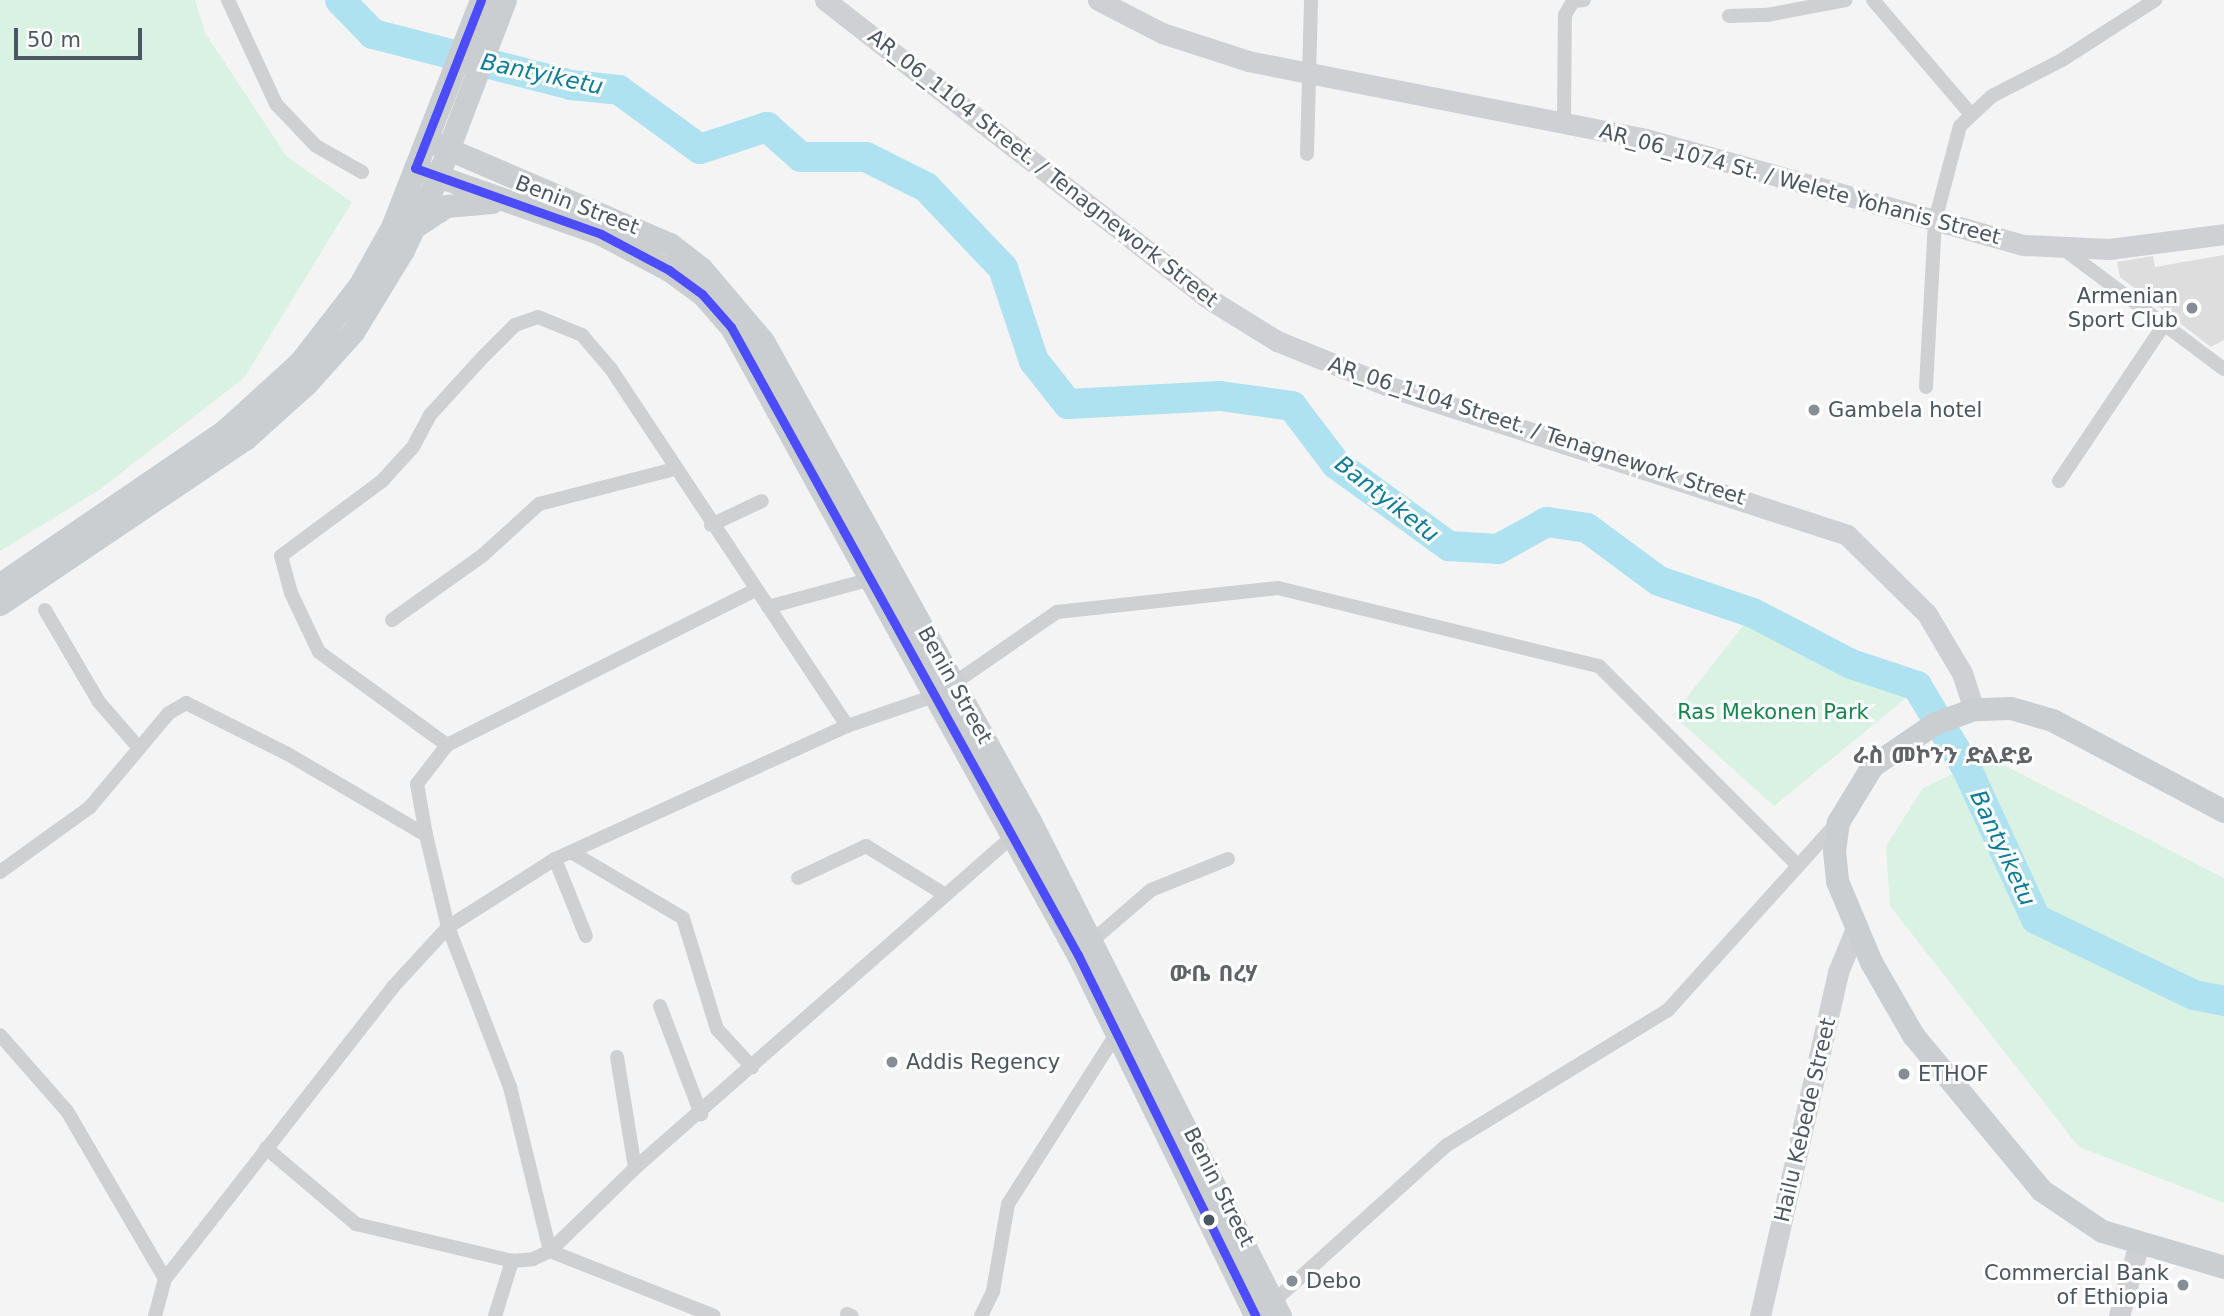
<!DOCTYPE html>
<meta charset="utf-8">
<style>
body{margin:0}
#map{position:relative;width:2224px;height:1316px;overflow:hidden;background:#f4f4f4;font-family:"DejaVu Sans","Noto Sans Ethiopic",sans-serif}
div>[style]{position:absolute}
.green>*{inset:0;background:#d9f2e3}
.river>*{height:30px;margin:-15px;padding:0 15px;transform-origin:15px;border-radius:15px;background:#aee2f0}
.building>*{inset:0;background:#ddddde}
.street>*{height:14px;margin:-7px;padding:0 7px;transform-origin:7px;border-radius:7px;background:#ced0d2}
.secondary>*{height:21px;margin:-10.5px;padding:0 10.5px;transform-origin:10.5px;border-radius:10.5px;background:#ced0d4}
.primary>*{height:23px;margin:-11.5px;padding:0 11.5px;transform-origin:11.5px;border-radius:11.5px;background:#caced1}
.bus-1>*{height:9px;margin:-4.5px;padding:0 4.5px;transform-origin:4.5px;border-radius:4.5px;background:#4c4cff}
.dots>*{width:19px;height:19px;translate:-50% -50%;box-sizing:border-box;border:4px solid #fff;border-radius:50%}
span{translate:-50% -50%;white-space:nowrap;text-align:center;line-height:1.15;-webkit-text-stroke:6px #fff;paint-order:stroke}
.street-label{font-size:21px;color:#4a5661}
.poi-label{font-size:21px;color:#4a5661}
.right{translate:-100% -50%;text-align:right}
.left{translate:0 -50%;text-align:left}
.park-label{font-size:21px;color:#17864f}
.water-label{font-size:23px;color:#0c7c9b;font-style:italic}
.neighbourhood-label{font-size:23px;color:#5f6368;font-weight:700}
.scale{position:absolute;left:14px;top:28px;width:128px;height:32px;box-sizing:border-box;border:4px solid #4a5661;border-top:0;padding-left:9px;font-size:21px;line-height:24px;white-space:nowrap;color:#4a5661;-webkit-text-stroke:5px #fff;paint-order:stroke}
</style>
<div id="map">
<div class="green">
<i style="clip-path:polygon(0 0,195px 0,205px 33px,287px 157px,352px 202px,244px 378px,99px 490px,0 551px)"></i>
<i style="clip-path:polygon(1746px 622px,1906px 698px,1774px 806px,1673px 715px)"></i>
<i style="clip-path:polygon(1988px 757px,2224px 878px,2224px 1203px,2079px 1147px,1890px 906px,1886px 846px,1923px 788px)"></i>
</div>
<div class="river">
<i style="left:340px;top:0;width:47px;rotate:45.9deg"></i>
<i style="left:373px;top:34px;width:204px;rotate:14.4deg"></i>
<i style="left:571px;top:85px;width:48px;rotate:5.9deg"></i>
<i style="left:619px;top:90px;width:100px;rotate:36.1deg"></i>
<i style="left:700px;top:149px;width:71px;rotate:-18.2deg"></i>
<i style="left:767px;top:127px;width:45px;rotate:41.4deg"></i>
<i style="left:801px;top:157px;width:65px"></i>
<i style="left:866px;top:157px;width:67px;rotate:26.6deg"></i>
<i style="left:926px;top:187px;width:112px;rotate:46.5deg"></i>
<i style="left:1003px;top:268px;width:98px;rotate:71.6deg"></i>
<i style="left:1034px;top:361px;width:55px;rotate:51.7deg"></i>
<i style="left:1068px;top:404px;width:152px;rotate:-3deg"></i>
<i style="left:1220px;top:396px;width:73px;rotate:7.9deg"></i>
<i style="left:1292px;top:406px;width:73px;rotate:52.8deg"></i>
<i style="left:1336px;top:464px;width:140px;rotate:36deg"></i>
<i style="left:1449px;top:546px;width:49px;rotate:3.5deg"></i>
<i style="left:1498px;top:549px;width:56px;rotate:-28.9deg"></i>
<i style="left:1547px;top:522px;width:40px;rotate:8.5deg"></i>
<i style="left:1587px;top:528px;width:89px;rotate:36.4deg"></i>
<i style="left:1659px;top:581px;width:99px;rotate:18.8deg"></i>
<i style="left:1753px;top:613px;width:110px;rotate:27.5deg"></i>
<i style="left:1851px;top:664px;width:70px;rotate:18.4deg"></i>
<i style="left:1917px;top:686px;width:97px;rotate:58.9deg"></i>
<i style="left:1967px;top:769px;width:165px;rotate:65.3deg"></i>
<i style="left:2036px;top:919px;width:175px;rotate:25.7deg"></i>
<i style="left:2194px;top:995px;width:31px;rotate:11deg"></i>
</div>
<div class="building">
<i style="clip-path:polygon(2224px 255px,2224px 340px,2211px 347px,2120px 277px,2117px 262px,2153px 256px,2155px 267px)"></i>
</div>
<div class="street">
<i style="left:228px;top:0;width:115px;rotate:65.2deg"></i>
<i style="left:276px;top:104px;width:58px;rotate:46.4deg"></i>
<i style="left:316px;top:146px;width:53px;rotate:29.5deg"></i>
<i style="left:1873px;top:0;width:148px;rotate:49.4deg"></i>
<i style="left:1729px;top:16px;width:38px;rotate:-2deg"></i>
<i style="left:1767px;top:15px;width:80px;rotate:-10.8deg"></i>
<i style="left:1564px;top:120px;width:105px;rotate:-89.5deg"></i>
<i style="left:1565px;top:15px;width:16px;rotate:-60deg"></i>
<i style="left:1573px;top:1px;width:11px;rotate:-5deg"></i>
<i style="left:1307px;top:154px;width:154px;rotate:-88.5deg"></i>
<i style="left:2066px;top:251px;width:197px;rotate:36.8deg"></i>
<i style="left:1926px;top:387px;width:166px;rotate:-86.9deg"></i>
<i style="left:1935px;top:221px;width:98px;rotate:-75.3deg"></i>
<i style="left:1960px;top:126px;width:44px;rotate:-43.2deg"></i>
<i style="left:1992px;top:96px;width:79px;rotate:-27.2deg"></i>
<i style="left:2062px;top:60px;width:111px;rotate:-32.8deg"></i>
<i style="left:2059px;top:481px;width:188px;rotate:-56.1deg"></i>
<i style="left:711px;top:525px;width:56px;rotate:-25.2deg"></i>
<i style="left:768px;top:607px;width:111px;rotate:-15.2deg"></i>
<i style="left:45px;top:610px;width:107px;rotate:59.6deg"></i>
<i style="left:99px;top:702px;width:61px;rotate:49deg"></i>
<i style="left:392px;top:620px;width:112px;rotate:-35.5deg"></i>
<i style="left:483px;top:555px;width:76px;rotate:-42.3deg"></i>
<i style="left:539px;top:504px;width:139px;rotate:-14.5deg"></i>
<i style="left:447px;top:745px;width:158px;rotate:-144deg"></i>
<i style="left:319px;top:652px;width:65px;rotate:-115.4deg"></i>
<i style="left:291px;top:593px;width:38px;rotate:-105deg"></i>
<i style="left:281px;top:556px;width:126px;rotate:-36.6deg"></i>
<i style="left:382px;top:481px;width:46px;rotate:-47.6deg"></i>
<i style="left:413px;top:447px;width:36px;rotate:-62deg"></i>
<i style="left:430px;top:415px;width:77px;rotate:-47.6deg"></i>
<i style="left:482px;top:358px;width:47px;rotate:-45deg"></i>
<i style="left:515px;top:325px;width:24px;rotate:-19deg"></i>
<i style="left:538px;top:317px;width:48px;rotate:22.2deg"></i>
<i style="left:582px;top:335px;width:45px;rotate:49.5deg"></i>
<i style="left:611px;top:369px;width:428px;rotate:56.5deg"></i>
<i style="left:426px;top:835px;width:52px;rotate:-100deg"></i>
<i style="left:417px;top:784px;width:49px;rotate:-52.4deg"></i>
<i style="left:447px;top:745px;width:345px;rotate:-26.7deg"></i>
<i style="left:571px;top:852px;width:130px;rotate:30.5deg"></i>
<i style="left:683px;top:918px;width:116px;rotate:73deg"></i>
<i style="left:717px;top:1029px;width:52px;rotate:47.4deg"></i>
<i style="left:555px;top:859px;width:83px;rotate:68.1deg"></i>
<i style="left:0;top:872px;width:111px;rotate:-35.8deg"></i>
<i style="left:90px;top:807px;width:123px;rotate:-50deg"></i>
<i style="left:169px;top:713px;width:20px;rotate:-30deg"></i>
<i style="left:186px;top:703px;width:112px;rotate:26.6deg"></i>
<i style="left:286px;top:753px;width:162px;rotate:30.4deg"></i>
<i style="left:426px;top:835px;width:95px;rotate:76.6deg"></i>
<i style="left:448px;top:927px;width:172px;rotate:68.8deg"></i>
<i style="left:510px;top:1087px;width:169px;rotate:76.3deg"></i>
<i style="left:798px;top:878px;width:75px;rotate:-25.2deg"></i>
<i style="left:866px;top:846px;width:92px;rotate:31.6deg"></i>
<i style="left:1086px;top:946px;width:86px;rotate:-40.7deg"></i>
<i style="left:1151px;top:890px;width:83px;rotate:-21.9deg"></i>
<i style="left:660px;top:1006px;width:116px;rotate:69.2deg"></i>
<i style="left:0;top:1035px;width:101px;rotate:48.6deg"></i>
<i style="left:67px;top:1111px;width:194px;rotate:59.7deg"></i>
<i style="left:617px;top:1057px;width:112px;rotate:80.8deg"></i>
<i style="left:266px;top:1148px;width:118px;rotate:40.2deg"></i>
<i style="left:356px;top:1224px;width:160px;rotate:13.3deg"></i>
<i style="left:512px;top:1261px;width:21px;rotate:-5deg"></i>
<i style="left:533px;top:1259px;width:19px;rotate:-25deg"></i>
<i style="left:550px;top:1251px;width:119px;rotate:-44.3deg"></i>
<i style="left:635px;top:1168px;width:505px;rotate:-41.3deg"></i>
<i style="left:550px;top:1251px;width:176px;rotate:21.6deg"></i>
<i style="left:1273px;top:1302px;width:234px;rotate:-42.1deg"></i>
<i style="left:1447px;top:1145px;width:259px;rotate:-31.4deg"></i>
<i style="left:1668px;top:1010px;width:252px;rotate:-47.9deg"></i>
<i style="left:847px;top:1314px;width:5px;rotate:22deg"></i>
<i style="left:155px;top:1316px;width:38px;rotate:-75deg"></i>
<i style="left:165px;top:1279px;width:369px;rotate:-52deg"></i>
<i style="left:392px;top:988px;width:83px;rotate:-47.4deg"></i>
<i style="left:448px;top:927px;width:127px;rotate:-32.4deg"></i>
<i style="left:555px;top:859px;width:321px;rotate:-24.5deg"></i>
<i style="left:847px;top:726px;width:95px;rotate:-19deg"></i>
<i style="left:937px;top:695px;width:146px;rotate:-34.7deg"></i>
<i style="left:1057px;top:612px;width:222px;rotate:-6.2deg"></i>
<i style="left:1278px;top:588px;width:330px;rotate:13.7deg"></i>
<i style="left:1599px;top:666px;width:282px;rotate:45.1deg"></i>
<i style="left:495px;top:1316px;width:58px;rotate:-72.8deg"></i>
<i style="left:981px;top:1316px;width:28px;rotate:-64deg"></i>
<i style="left:993px;top:1291px;width:88px;rotate:-80.2deg"></i>
<i style="left:1008px;top:1204px;width:206px;rotate:-57.5deg"></i>
</div>
<div class="secondary">
<i style="left:825px;top:0;width:483px;rotate:37.9deg"></i>
<i style="left:1206px;top:297px;width:84px;rotate:31.8deg"></i>
<i style="left:1277px;top:341px;width:128px;rotate:22deg"></i>
<i style="left:1396px;top:389px;width:474px;rotate:17.9deg"></i>
<i style="left:1847px;top:535px;width:112px;rotate:44.6deg"></i>
<i style="left:1927px;top:614px;width:69px;rotate:59.3deg"></i>
<i style="left:1962px;top:673px;width:38px;rotate:72deg"></i>
<i style="left:1098px;top:0;width:72px;rotate:27.3deg"></i>
<i style="left:1162px;top:33px;width:90px;rotate:18deg"></i>
<i style="left:1248px;top:61px;width:406px;rotate:11.1deg"></i>
<i style="left:1646px;top:139px;width:393px;rotate:15.7deg"></i>
<i style="left:2024px;top:245px;width:85px;rotate:2.7deg"></i>
<i style="left:2109px;top:249px;width:116px;rotate:-7.4deg"></i>
<i style="left:1760px;top:1316px;width:353px;rotate:-77.2deg"></i>
<i style="left:1838px;top:972px;width:50px;rotate:-67.6deg"></i>
<i style="left:2119px;top:1316px;width:76px;rotate:-74.7deg"></i>
</div>
<div class="primary">
<i style="left:427px;top:140px;width:264px;rotate:23.2deg"></i>
<i style="left:670px;top:244px;width:39px;rotate:38deg"></i>
<i style="left:701px;top:268px;width:96px;rotate:49.7deg"></i>
<i style="left:763px;top:341px;width:549px;rotate:60.92deg"></i>
<i style="left:1030px;top:821px;width:555px;rotate:63.2deg"></i>
<i style="left:415px;top:168px;width:197px;rotate:19.5deg"></i>
<i style="left:601px;top:234px;width:77px;rotate:27.9deg"></i>
<i style="left:669px;top:270px;width:41px;rotate:36deg"></i>
<i style="left:702px;top:294px;width:44px;rotate:48.7deg"></i>
<i style="left:731px;top:327px;width:717px;rotate:61.08deg"></i>
<i style="left:1078px;top:955px;width:402px;rotate:63.8deg"></i>
<i style="left:414px;top:227px;width:38px;rotate:-33deg"></i>
<i style="left:446px;top:206px;width:46px;rotate:-5deg"></i>
<i style="left:0;top:584px;width:270px;rotate:-34.3deg"></i>
<i style="left:223px;top:432px;width:104px;rotate:-42.3deg"></i>
<i style="left:300px;top:362px;width:96px;rotate:-52.2deg"></i>
<i style="left:359px;top:286px;width:68px;rotate:-60.8deg"></i>
<i style="left:392px;top:227px;width:244px;rotate:-68.6deg"></i>
<i style="left:0;top:604px;width:295px;rotate:-34deg"></i>
<i style="left:245px;top:439px;width:82px;rotate:-42deg"></i>
<i style="left:306px;top:384px;width:70px;rotate:-47.9deg"></i>
<i style="left:353px;top:332px;width:96px;rotate:-58.6deg"></i>
<i style="left:403px;top:250px;width:82px;rotate:-64.7deg"></i>
<i style="left:438px;top:176px;width:188px;rotate:-69.2deg"></i>
<i style="left:2224px;top:811px;width:195px;rotate:-152.1deg"></i>
<i style="left:2052px;top:720px;width:43px;rotate:-163.7deg"></i>
<i style="left:2011px;top:708px;width:37px;rotate:178deg"></i>
<i style="left:1974px;top:709px;width:41px;rotate:160.3deg"></i>
<i style="left:1935px;top:723px;width:76px;rotate:145.7deg"></i>
<i style="left:1872px;top:766px;width:66px;rotate:121.3deg"></i>
<i style="left:1838px;top:822px;width:29px;rotate:98deg"></i>
<i style="left:1834px;top:851px;width:30px;rotate:84deg"></i>
<i style="left:1837px;top:881px;width:88px;rotate:67.2deg"></i>
<i style="left:1871px;top:962px;width:84px;rotate:60.1deg"></i>
<i style="left:1913px;top:1035px;width:201px;rotate:50.4deg"></i>
<i style="left:2041px;top:1190px;width:73px;rotate:33.9deg"></i>
<i style="left:2102px;top:1231px;width:127px;rotate:16.4deg"></i>
</div>
<div class="bus-1">
<i style="left:481px;top:0;width:180px;rotate:111.4deg"></i>
<i style="left:415px;top:168px;width:197px;rotate:19.5deg"></i>
<i style="left:601px;top:234px;width:77px;rotate:27.9deg"></i>
<i style="left:669px;top:270px;width:41px;rotate:36deg"></i>
<i style="left:702px;top:294px;width:44px;rotate:48.7deg"></i>
<i style="left:731px;top:327px;width:717px;rotate:61.08deg"></i>
<i style="left:1078px;top:955px;width:402px;rotate:63.8deg"></i>
</div>
<div class="dots">
<i style="left:2192px;top:308px;background:#868d94"></i>
<i style="left:1814px;top:410px;background:#868d94"></i>
<i style="left:892px;top:1062px;background:#868d94"></i>
<i style="left:1904px;top:1074px;background:#868d94"></i>
<i style="left:1209px;top:1220px;background:#4a5661"></i>
<i style="left:1292px;top:1281px;background:#868d94"></i>
<i style="left:2183px;top:1285px;background:#868d94"></i>
</div>
<div class="street-label">
<span style="left:1043px;top:168px;rotate:38deg">AR_06_1104 Street. / Tenagnework Street</span>
<span style="left:1800px;top:184px;rotate:15deg">AR_06_1074 St. / Welete Yohanis Street</span>
<span style="left:577px;top:205px;rotate:21deg">Benin Street</span>
<span style="left:1537px;top:431px;rotate:18deg">AR_06_1104 Street. / Tenagnework Street</span>
<span style="left:955px;top:685px;rotate:61deg">Benin Street</span>
<span style="left:1805px;top:1120px;rotate:-77deg">Hailu Kebede Street</span>
<span style="left:1219px;top:1187px;rotate:63deg">Benin Street</span>
</div>
<div class="poi-label">
<span class="right" style="left:2178px;top:308px">Armenian<br>Sport Club</span>
<span class="left" style="left:1828px;top:410px">Gambela hotel</span>
<span class="left" style="left:906px;top:1062px">Addis Regency</span>
<span class="left" style="left:1918px;top:1074px">ETHOF</span>
<span class="right" style="left:2169px;top:1285px">Commercial Bank<br>of Ethiopia</span>
<span class="left" style="left:1306px;top:1281px">Debo</span>
</div>
<div class="park-label">
<span style="left:1773px;top:712px">Ras Mekonen Park</span>
</div>
<div class="water-label">
<span style="left:542px;top:74px;rotate:12deg">Bantyiketu</span>
<span style="left:1387px;top:499px;rotate:38deg">Bantyiketu</span>
<span style="left:2003px;top:848px;rotate:65deg">Bantyiketu</span>
</div>
<div class="neighbourhood-label">
<span style="left:1943px;top:755px">ራስ መኮንን ድልድይ</span>
<span style="left:1214px;top:973px">ውቤ በረሃ</span>
</div>
<div class="scale">50 m</div>
</div>
